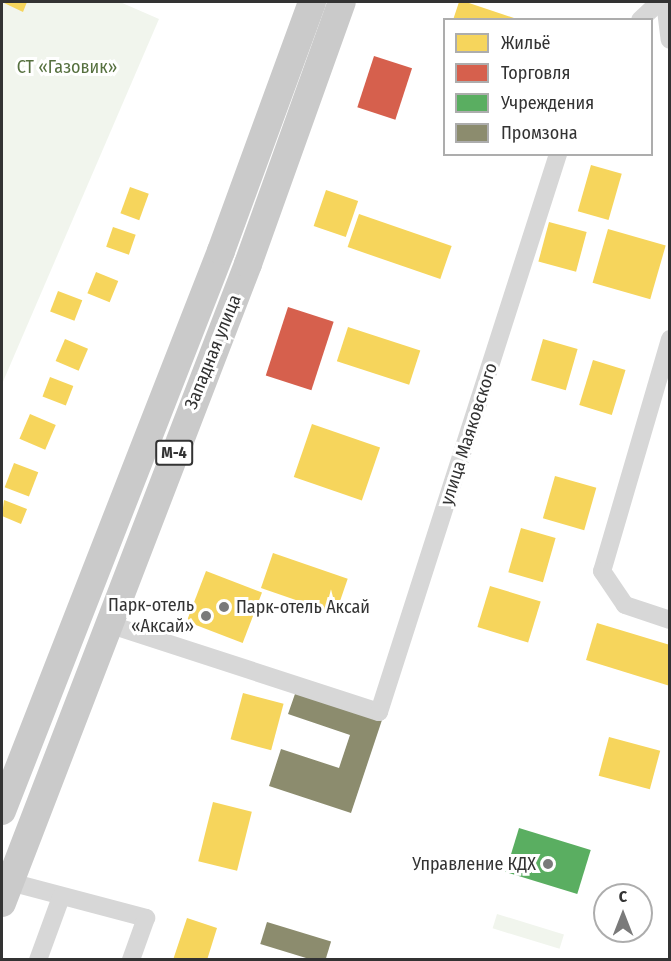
<!DOCTYPE html>
<meta charset="utf-8">
<style>
body{margin:0}
#map{position:relative;width:671px;height:961px;overflow:hidden;background:#fff;font-family:"Fira Sans Condensed",sans-serif}
div>[style]{position:absolute}
.green>*{inset:0;background:#f1f5ed;transform-origin:0 0}
.homes>*{inset:0;background:#f6d55c;transform-origin:0 0}
.shops>*{inset:0;background:#d6604d;transform-origin:0 0}
.public>*{inset:0;background:#5aae61;transform-origin:0 0}
.industry>*{inset:0;background:#8c8c6e;transform-origin:0 0}
.street>*{height:18px;margin:-9px;padding:0 9px;transform-origin:9px;border-radius:9px;background:#d7d7d7}
.primary>*{height:28px;margin:-14px;padding:0 14px;transform-origin:14px;border-radius:14px;background:#cacaca}
.dots>*{width:16px;height:16px;translate:-50% -50%;box-sizing:border-box;border:3px solid #fff;border-radius:50%}
span{translate:-50% -50%;white-space:nowrap;text-align:center;line-height:1.15;-webkit-text-stroke:6px #fff;paint-order:stroke}
.shield-label span{padding:2px 4px;background:#fff;border:2px solid;border-radius:4px;-webkit-text-stroke-width:0}
.shield-label{font-size:16px;color:#333;font-weight:700}
.park-label{font-size:18px;color:#56703f}
.street-label{font-size:18px;color:#333}
.poi-label{font-size:18px;color:#333}
.right{translate:-100% -50%;text-align:right}
.left{translate:0 -50%;text-align:left}
.frame{position:absolute;inset:0;border:3px solid #333;pointer-events:none}
.legend{position:absolute;left:443px;top:18px;width:210px;height:138px;box-sizing:border-box;background:#fff;border:2px solid #adadad;margin:0;padding:8px 10px;list-style:none;font-size:18px;color:#333}
.legend li{display:flex;align-items:center;gap:12px;height:30px}
.legend b{width:30px;border:2px solid #adadad}
.north{position:absolute;left:593px;top:883px;width:60px;height:60px;box-sizing:border-box;background:#fff;border:2px solid #adadad;border-radius:50%;rotate:0deg;font-size:16px;font-weight:700;line-height:24px;text-align:center;color:#333}
.north::after{content:'';display:block;margin:auto;width:21px;height:27px;background:#7a7a7a;clip-path:polygon(50% 0,100% 100%,50% 72%,0 100%)}
</style>
<div id="map">
<div class="green">
<i style="clip-path:polygon(2px 2px,120px 2px,159px 19px,2px 384px)"></i>
<i style="left:497px;top:914px;width:70px;height:15px;rotate:17deg"></i>
</div>
<div class="homes">
<i style="clip-path:polygon(2px 2px,27px 2px,23px 12px)"></i>
<i style="clip-path:polygon(459px 2px,466px 2px,520px 20px,453px 20px)"></i>
<i style="left:591px;top:165px;width:32px;height:48px;rotate:16deg"></i>
<i style="left:130px;top:187px;width:20px;height:28px;rotate:20deg"></i>
<i style="left:326px;top:190px;width:34px;height:38px;rotate:19deg"></i>
<i style="left:359px;top:214px;width:98px;height:35px;rotate:19deg"></i>
<i style="left:549px;top:222px;width:39px;height:41px;rotate:15deg"></i>
<i style="left:113px;top:227px;width:24px;height:21px;rotate:19deg"></i>
<i style="left:608px;top:229px;width:60px;height:56px;rotate:16deg"></i>
<i style="left:96px;top:272px;width:24px;height:23px;rotate:22deg"></i>
<i style="left:58px;top:291px;width:26px;height:22px;rotate:21deg"></i>
<i style="left:348px;top:327px;width:76px;height:36px;rotate:18deg"></i>
<i style="left:65px;top:339px;width:25px;height:24px;rotate:23deg"></i>
<i style="left:543px;top:339px;width:36px;height:43px;rotate:16deg"></i>
<i style="left:593px;top:360px;width:34px;height:47px;rotate:17deg"></i>
<i style="left:50px;top:377px;width:25px;height:21px;rotate:21deg"></i>
<i style="left:30px;top:414px;width:28px;height:27px;rotate:23deg"></i>
<i style="left:312px;top:424px;width:72px;height:56px;rotate:19deg"></i>
<i style="left:14px;top:463px;width:26px;height:26px;rotate:21deg"></i>
<i style="left:555px;top:476px;width:43px;height:44px;rotate:16deg"></i>
<i style="clip-path:polygon(4px 500px,27px 509px,21px 524px,2px 516px)"></i>
<i style="left:521px;top:528px;width:36px;height:46px;rotate:16deg"></i>
<i style="left:273px;top:553px;width:79px;height:37px;rotate:19deg"></i>
<i style="left:206px;top:571px;width:60px;height:54px;rotate:21deg"></i>
<i style="left:490px;top:586px;width:53px;height:43px;rotate:17deg"></i>
<i style="clip-path:polygon(597px 623px,670px 645px,670px 686px,586px 660px)"></i>
<i style="left:243px;top:693px;width:42px;height:48px;rotate:15deg"></i>
<i style="left:609px;top:737px;width:53px;height:40px;rotate:15deg"></i>
<i style="left:213px;top:802px;width:40px;height:61px;rotate:14deg"></i>
<i style="clip-path:polygon(187px 918px,217px 928px,207px 960px,173px 960px)"></i>
</div>
<div class="shops">
<i style="left:374px;top:56px;width:40px;height:54px;rotate:18deg"></i>
<i style="left:288px;top:307px;width:48px;height:72px;rotate:18deg"></i>
</div>
<div class="public">
<i style="left:519px;top:828px;width:75px;height:46px;rotate:17deg"></i>
</div>
<div class="industry">
<i style="clip-path:polygon(296px 691px,382px 720px,351px 813px,269px 786px,281px 749px,339px 768px,350px 735px,288px 714px)"></i>
<i style="left:267px;top:922px;width:67px;height:23px;rotate:17deg"></i>
</div>
<div class="street">
<i style="left:665px;top:2px;width:38px;rotate:83deg"></i>
<i style="left:640px;top:20px;width:26px;rotate:-43deg"></i>
<i style="left:670px;top:339px;width:242px;rotate:106.3deg"></i>
<i style="left:602px;top:571px;width:41px;rotate:55.9deg"></i>
<i style="left:625px;top:605px;width:47px;rotate:18.4deg"></i>
<i style="left:108px;top:624px;width:285px;rotate:18deg"></i>
<i style="left:379px;top:712px;width:586px;rotate:-72.21deg"></i>
<i style="left:10px;top:882px;width:141px;rotate:14.8deg"></i>
<i style="left:146px;top:918px;width:45px;rotate:109.7deg"></i>
<i style="left:38px;top:960px;width:67px;rotate:-69.9deg"></i>
</div>
<div class="primary">
<i style="left:2px;top:811px;width:601px;rotate:-68.64deg"></i>
<i style="left:221px;top:251px;width:265px;rotate:-69.9deg"></i>
<i style="left:2px;top:903px;width:685px;rotate:-68.94deg"></i>
<i style="left:248px;top:264px;width:278px;rotate:-70.3deg"></i>
</div>
<div class="dots">
<i style="left:224px;top:607px;background:#7a7a7a"></i>
<i style="left:206px;top:616px;background:#7a7a7a"></i>
<i style="left:548px;top:864px;background:#7a7a7a"></i>
</div>
<div class="shield-label">
<span style="left:174px;top:453px">М-4</span>
</div>
<div class="park-label">
<span style="left:67px;top:67px">СТ «Газовик»</span>
</div>
<div class="street-label">
<span style="left:213px;top:352px;rotate:-68deg">Западная улица</span>
<span style="left:469px;top:434px;rotate:-72deg">улица Маяковского</span>
</div>
<div class="poi-label">
<span class="right" style="left:194px;top:616px">Парк-отель<br>«Аксай»</span>
<span class="left" style="left:236px;top:607px">Парк-отель Аксай</span>
<span class="right" style="left:536px;top:864px">Управление КДХ</span>
</div>
<div class="frame"></div>
<ul class="legend">
<li><b style="height:16px;background:#f6d55c"></b>Жильё</li>
<li><b style="height:16px;background:#d6604d"></b>Торговля</li>
<li><b style="height:16px;background:#5aae61"></b>Учреждения</li>
<li><b style="height:16px;background:#8c8c6e"></b>Промзона</li>
</ul>
<div class="north">С</div>
</div>
